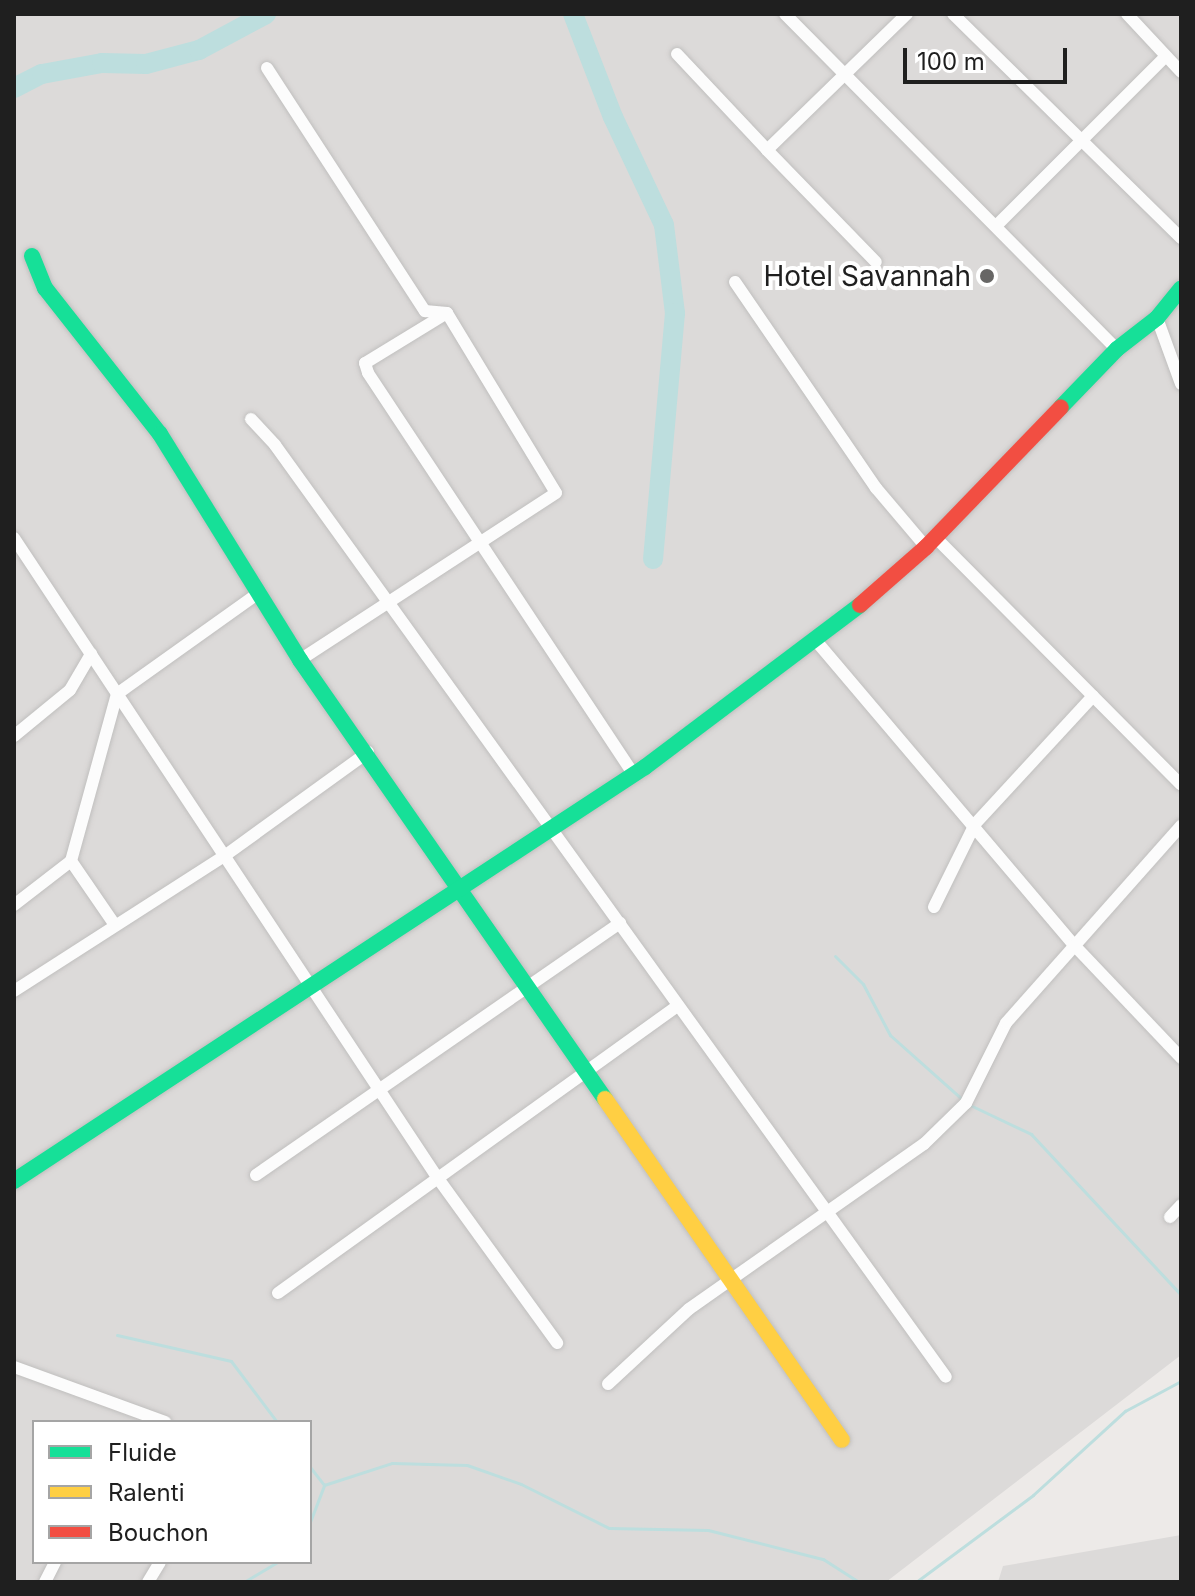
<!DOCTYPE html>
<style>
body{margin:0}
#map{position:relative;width:1195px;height:1596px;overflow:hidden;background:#edeae8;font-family:Inter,sans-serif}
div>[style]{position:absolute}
.residential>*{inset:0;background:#dcdad9}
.stream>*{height:3px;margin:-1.5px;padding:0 1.5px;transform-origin:1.5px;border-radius:1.5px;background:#bddede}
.river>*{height:20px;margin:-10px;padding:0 10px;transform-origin:10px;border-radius:10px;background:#bddede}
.roads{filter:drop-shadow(0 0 2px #c0bfbe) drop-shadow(0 0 2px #c0bfbe)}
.street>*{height:12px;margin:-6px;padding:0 6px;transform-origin:6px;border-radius:6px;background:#fcfcfc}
.fast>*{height:16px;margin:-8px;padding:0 8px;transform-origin:8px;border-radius:8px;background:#16e098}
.slow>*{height:16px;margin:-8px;padding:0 8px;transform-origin:8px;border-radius:8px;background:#ffcf43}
.jam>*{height:16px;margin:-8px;padding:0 8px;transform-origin:8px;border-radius:8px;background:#f24e42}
.dots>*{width:22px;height:22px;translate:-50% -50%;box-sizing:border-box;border:4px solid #fff;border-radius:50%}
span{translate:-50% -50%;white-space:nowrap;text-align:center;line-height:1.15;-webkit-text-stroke:8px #fff;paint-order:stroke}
.poi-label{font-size:28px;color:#1f1f1f}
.right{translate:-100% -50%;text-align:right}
.frame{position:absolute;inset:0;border:16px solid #1f1f1f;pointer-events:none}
.legend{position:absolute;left:32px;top:1420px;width:280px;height:144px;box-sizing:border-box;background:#fff;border:2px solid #a5a5a5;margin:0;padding:10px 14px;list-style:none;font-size:24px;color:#1f1f1f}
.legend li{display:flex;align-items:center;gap:16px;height:40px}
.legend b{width:40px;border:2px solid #a5a5a5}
.scale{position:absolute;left:903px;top:48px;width:164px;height:36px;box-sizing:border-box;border:4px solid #1f1f1f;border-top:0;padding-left:10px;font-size:24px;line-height:28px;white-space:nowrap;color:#1f1f1f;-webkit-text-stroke:6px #fff;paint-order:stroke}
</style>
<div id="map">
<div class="residential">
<i style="clip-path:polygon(evenodd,14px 14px,1181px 14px,1181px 1355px,886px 1582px,14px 1582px,14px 14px,34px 1422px,310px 1422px,310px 1562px,34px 1562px,34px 1422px)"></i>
<i style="clip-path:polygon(1181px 1535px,1181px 1582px,998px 1582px,1003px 1566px)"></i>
</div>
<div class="stream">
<i style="left:835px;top:956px;width:40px;rotate:45deg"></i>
<i style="left:863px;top:984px;width:58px;rotate:62.1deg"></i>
<i style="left:890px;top:1035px;width:99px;rotate:41.7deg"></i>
<i style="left:970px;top:1105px;width:68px;rotate:25.4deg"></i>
<i style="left:1031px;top:1134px;width:220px;rotate:47deg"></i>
<i style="left:117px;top:1335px;width:117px;rotate:12.8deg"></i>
<i style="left:231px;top:1361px;width:76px;rotate:53deg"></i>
<i style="left:310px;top:1467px;width:23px;rotate:52deg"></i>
<i style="left:310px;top:1522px;width:40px;rotate:-69deg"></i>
<i style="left:324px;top:1485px;width:71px;rotate:-17.9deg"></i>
<i style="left:392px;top:1463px;width:75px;rotate:1.5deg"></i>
<i style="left:467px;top:1465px;width:57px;rotate:19.4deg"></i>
<i style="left:521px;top:1484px;width:98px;rotate:26.6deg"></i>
<i style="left:609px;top:1528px;width:99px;rotate:1.2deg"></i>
<i style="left:708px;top:1530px;width:119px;rotate:14.2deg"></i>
<i style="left:823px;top:1559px;width:43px;rotate:32.6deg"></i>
<i style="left:244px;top:1582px;width:39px;rotate:-31deg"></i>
<i style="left:916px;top:1582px;width:146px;rotate:-36.6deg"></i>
<i style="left:1033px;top:1495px;width:125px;rotate:-42.4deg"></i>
<i style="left:1125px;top:1411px;width:64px;rotate:-28.2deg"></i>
</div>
<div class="river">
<i style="left:573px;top:14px;width:110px;rotate:68.8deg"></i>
<i style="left:613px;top:117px;width:119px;rotate:64.7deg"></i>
<i style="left:664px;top:225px;width:89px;rotate:82.9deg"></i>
<i style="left:675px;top:313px;width:247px;rotate:95.1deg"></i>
<i style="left:14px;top:88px;width:31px;rotate:-27deg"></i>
<i style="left:42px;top:74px;width:61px;rotate:-10.4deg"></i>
<i style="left:102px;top:63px;width:44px;rotate:1.3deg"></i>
<i style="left:146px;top:64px;width:55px;rotate:-14.8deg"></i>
<i style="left:199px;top:50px;width:76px;rotate:-28.2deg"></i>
</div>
<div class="roads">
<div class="street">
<i style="left:785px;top:14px;width:472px;rotate:45.3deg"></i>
<i style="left:953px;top:14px;width:320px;rotate:44.5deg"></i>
<i style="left:1127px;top:14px;width:79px;rotate:47deg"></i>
<i style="left:677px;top:54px;width:132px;rotate:46.8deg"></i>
<i style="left:767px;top:150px;width:195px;rotate:-44.2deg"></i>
<i style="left:267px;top:68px;width:290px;rotate:57deg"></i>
<i style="left:425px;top:311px;width:22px;rotate:5deg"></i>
<i style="left:447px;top:313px;width:210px;rotate:58.8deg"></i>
<i style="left:556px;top:493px;width:306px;rotate:146.9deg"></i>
<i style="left:767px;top:150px;width:156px;rotate:45.8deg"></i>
<i style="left:998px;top:224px;width:236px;rotate:-45deg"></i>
<i style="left:735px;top:282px;width:250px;rotate:55.6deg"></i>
<i style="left:876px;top:488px;width:77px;rotate:49.7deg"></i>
<i style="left:447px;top:313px;width:96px;rotate:148.6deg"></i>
<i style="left:365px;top:363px;width:10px;rotate:73deg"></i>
<i style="left:368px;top:373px;width:481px;rotate:56.5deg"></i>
<i style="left:1157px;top:318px;width:70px;rotate:70deg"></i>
<i style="left:251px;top:419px;width:35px;rotate:47deg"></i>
<i style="left:275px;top:445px;width:1148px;rotate:54.25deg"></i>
<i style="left:935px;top:537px;width:349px;rotate:45.2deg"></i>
<i style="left:14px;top:538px;width:766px;rotate:56.5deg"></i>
<i style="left:437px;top:1177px;width:205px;rotate:54.1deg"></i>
<i style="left:817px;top:642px;width:396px;rotate:49.7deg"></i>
<i style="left:1073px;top:944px;width:157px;rotate:46.5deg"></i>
<i style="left:14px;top:736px;width:72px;rotate:-39.4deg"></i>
<i style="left:70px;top:690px;width:42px;rotate:-59.7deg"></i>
<i style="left:71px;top:861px;width:78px;rotate:55.5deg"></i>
<i style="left:14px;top:905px;width:72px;rotate:-37.7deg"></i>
<i style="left:71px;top:861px;width:173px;rotate:-74.6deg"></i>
<i style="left:117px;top:694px;width:172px;rotate:-35.5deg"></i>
<i style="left:934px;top:907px;width:93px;rotate:-63.7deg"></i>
<i style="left:975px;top:824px;width:174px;rotate:-47.3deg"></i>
<i style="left:14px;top:991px;width:248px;rotate:-32.7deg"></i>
<i style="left:223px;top:857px;width:179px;rotate:-35.9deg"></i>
<i style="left:256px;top:1175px;width:443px;rotate:-34.7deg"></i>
<i style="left:1170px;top:1217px;width:16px;rotate:-47deg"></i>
<i style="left:278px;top:1293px;width:492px;rotate:-35.7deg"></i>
<i style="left:14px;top:1367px;width:161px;rotate:20deg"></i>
<i style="left:608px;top:1384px;width:110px;rotate:-42.8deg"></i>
<i style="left:689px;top:1309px;width:287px;rotate:-35.1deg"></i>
<i style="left:924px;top:1144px;width:59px;rotate:-44.3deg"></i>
<i style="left:966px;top:1103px;width:89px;rotate:-63.4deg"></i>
<i style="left:1006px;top:1023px;width:264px;rotate:-48.4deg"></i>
<i style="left:45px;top:1582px;width:22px;rotate:-63deg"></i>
<i style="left:148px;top:1582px;width:23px;rotate:-59deg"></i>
</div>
<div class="fast">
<i style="left:32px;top:256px;width:35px;rotate:68deg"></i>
<i style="left:45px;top:288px;width:186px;rotate:51.8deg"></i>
<i style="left:160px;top:434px;width:266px;rotate:58.2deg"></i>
<i style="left:300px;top:660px;width:535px;rotate:55.21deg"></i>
<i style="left:1061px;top:407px;width:81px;rotate:-46deg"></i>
<i style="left:1117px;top:349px;width:51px;rotate:-37.8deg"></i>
<i style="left:1157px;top:318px;width:38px;rotate:-51deg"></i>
<i style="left:14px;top:1181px;width:755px;rotate:-33.27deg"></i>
<i style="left:645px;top:767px;width:269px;rotate:-37deg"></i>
</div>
<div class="slow">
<i style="left:605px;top:1099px;width:415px;rotate:55.2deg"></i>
</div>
<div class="jam">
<i style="left:860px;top:605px;width:88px;rotate:-41.3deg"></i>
<i style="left:926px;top:547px;width:194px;rotate:-46deg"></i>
</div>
</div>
<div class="dots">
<i style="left:987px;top:276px;background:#676665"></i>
</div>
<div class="poi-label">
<span class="right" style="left:971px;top:276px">Hotel Savannah</span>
</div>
<div class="frame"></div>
<ul class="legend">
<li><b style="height:10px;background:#16e098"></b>Fluide</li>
<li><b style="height:10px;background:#ffcf43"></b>Ralenti</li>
<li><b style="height:10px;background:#f24e42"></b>Bouchon</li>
</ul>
<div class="scale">100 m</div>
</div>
